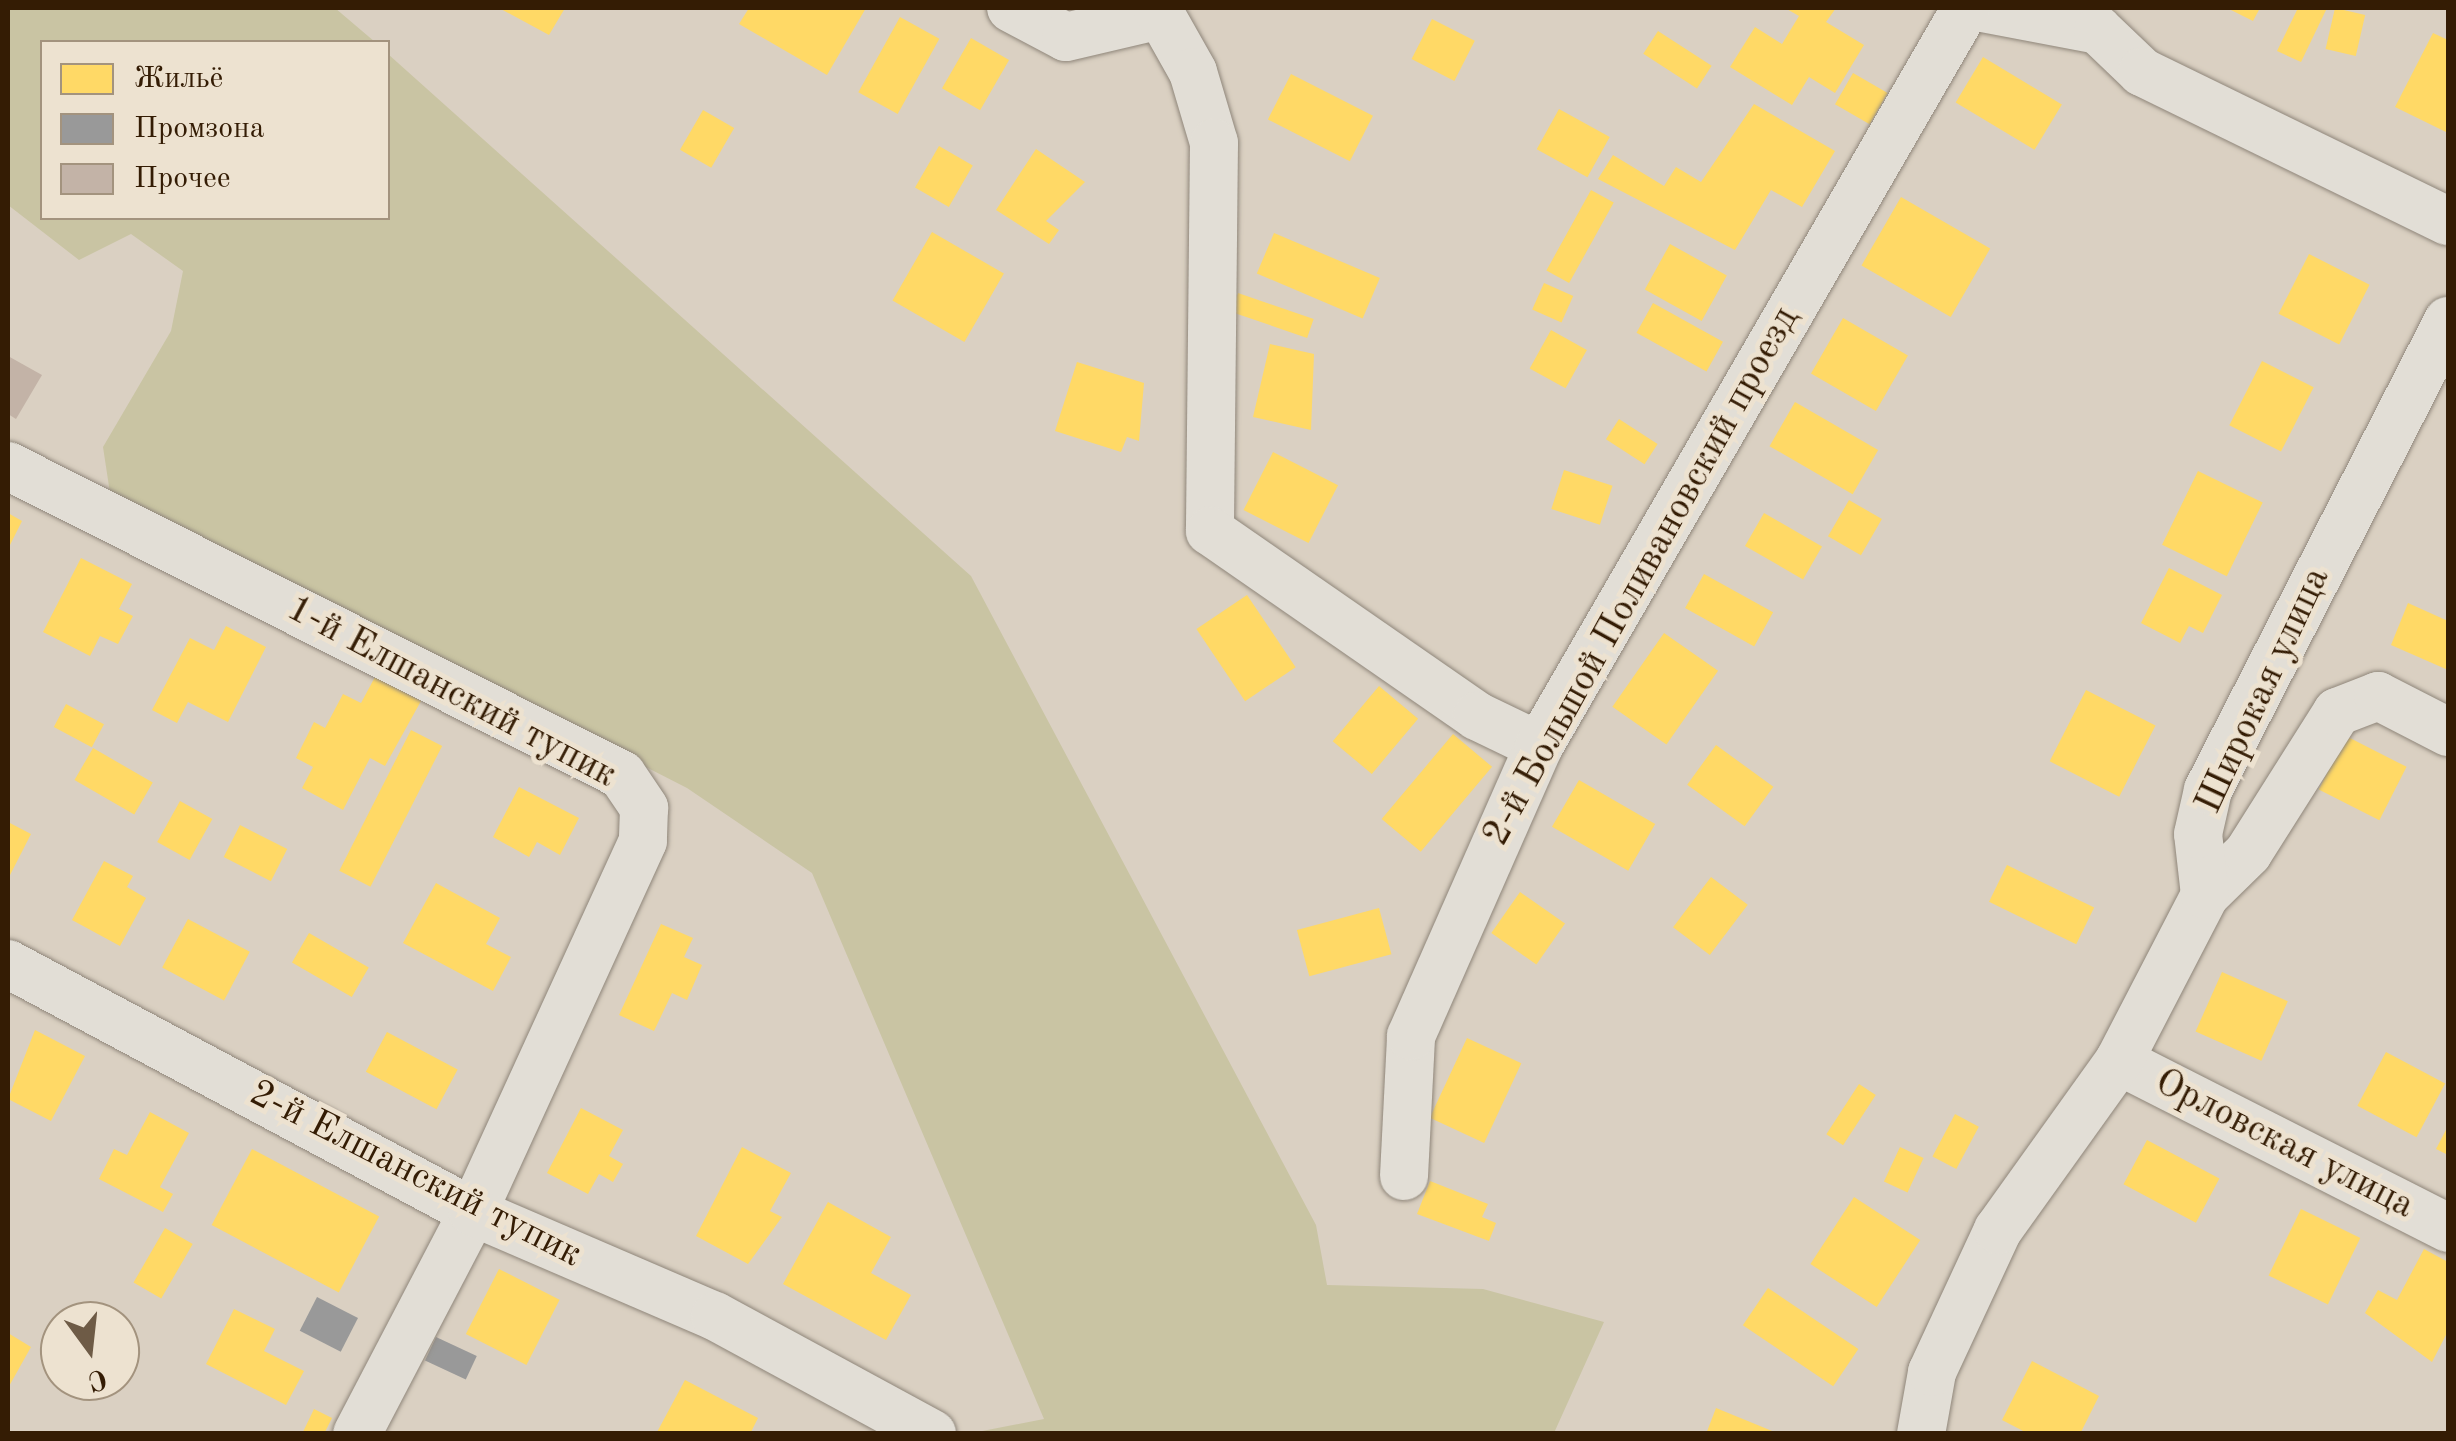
<!DOCTYPE html>
<meta charset="utf-8">
<style>
body{margin:0}
#map{position:relative;width:2456px;height:1441px;overflow:hidden;background:#dad0c2;font-family:"Old Standard TT",serif}
div>[style]{position:absolute}
.green>*{inset:0;background:#c9c4a3}
.homes>*{inset:0;background:#ffd966;transform-origin:0 0}
.industry>*{inset:0;background:#999;transform-origin:0 0}
.building>*{inset:0;background:#c3b3a7}
.roads{filter:drop-shadow(0 0 2px #8f867a) drop-shadow(0 0 2px #8f867a)}
.street>*{height:48px;margin:-24px;padding:0 24px;transform-origin:24px;border-radius:24px;background:#e2ded6}
span{translate:-50% -50%;white-space:nowrap;text-align:center;line-height:1.15;-webkit-text-stroke:10px #ede2d0;paint-order:stroke}
.street-label{font-size:38px;color:#341c04}
.frame{position:absolute;inset:0;border:10px solid #341c04;pointer-events:none}
.legend{position:absolute;left:40px;top:40px;width:350px;height:180px;box-sizing:border-box;background:#ede2d0;border:2px solid #a3937e;margin:0;padding:12px 18px;list-style:none;font-size:30px;color:#341c04}
.legend li{display:flex;align-items:center;gap:20px;height:50px}
.legend b{width:50px;border:2px solid #a3937e}
.north{position:absolute;left:40px;top:1301px;width:100px;height:100px;box-sizing:border-box;background:#ede2d0;border:2px solid #a3937e;border-radius:50%;rotate:165deg;font-size:28px;font-weight:700;line-height:40px;text-align:center;color:#341c04}
.north::after{content:'';display:block;margin:auto;width:35px;height:45px;background:#6e5b46;clip-path:polygon(50% 0,100% 100%,50% 72%,0 100%)}
</style>
<div id="map">
<div class="green">
<i style="clip-path:polygon(8px 8px,335px 8px,375px 42px,42px 42px,42px 218px,388px 218px,388px 54px,971px 576px,1316px 1225px,1327px 1285px,1483px 1289px,1604px 1322px,1554px 1433px,972px 1433px,1044px 1419px,812px 873px,687px 788px,110px 493px,103px 447px,171px 331px,183px 271px,131px 234px,79px 260px,8px 205px)"></i>
</div>
<div class="homes">
<i style="clip-path:polygon(499px 8px,565px 8px,549px 35px)"></i>
<i style="clip-path:polygon(749px 8px,866px 8px,827px 75px,739px 24px)"></i>
<i style="clip-path:polygon(1785px 8px,1836px 8px,1826px 22px,1864px 45px,1835px 93px,1809px 77px,1792px 105px,1730px 67px,1755px 27px,1782px 44px,1799px 16px)"></i>
<i style="clip-path:polygon(2227px 8px,2260px 8px,2253px 21px)"></i>
<i style="clip-path:polygon(2298px 8px,2327px 8px,2301px 62px,2277px 51px)"></i>
<i style="left:2335px;top:8px;width:31px;height:42px;rotate:13deg"></i>
<i style="left:900px;top:17px;width:45px;height:86px;rotate:29deg"></i>
<i style="left:1432px;top:19px;width:48px;height:45px;rotate:27deg"></i>
<i style="left:1658px;top:31px;width:64px;height:27px;rotate:33deg"></i>
<i style="clip-path:polygon(2433px 33px,2448px 40px,2446px 132px,2395px 107px)"></i>
<i style="left:971px;top:38px;width:44px;height:58px;rotate:30deg"></i>
<i style="left:1983px;top:57px;width:92px;height:53px;rotate:31deg"></i>
<i style="left:1853px;top:73px;width:40px;height:36px;rotate:30deg"></i>
<i style="left:1291px;top:74px;width:92px;height:51px;rotate:27deg"></i>
<i style="clip-path:polygon(1754px 104px,1835px 151px,1802px 207px,1771px 190px,1735px 250px,1598px 179px,1613px 155px,1664px 186px,1676px 167px,1701px 182px)"></i>
<i style="left:1559px;top:109px;width:58px;height:46px;rotate:29deg"></i>
<i style="left:703px;top:110px;width:36px;height:46px;rotate:30deg"></i>
<i style="left:939px;top:146px;width:39px;height:48px;rotate:30deg"></i>
<i style="clip-path:polygon(1036px 149px,1085px 182px,1046px 221px,1059px 230px,1049px 244px,996px 210px)"></i>
<i style="left:1591px;top:190px;width:26px;height:92px;rotate:29deg"></i>
<i style="left:1901px;top:197px;width:103px;height:79px;rotate:30deg"></i>
<i style="left:932px;top:232px;width:83px;height:79px;rotate:30deg"></i>
<i style="left:1274px;top:233px;width:115px;height:44px;rotate:23deg"></i>
<i style="left:1670px;top:244px;width:65px;height:52px;rotate:29deg"></i>
<i style="left:2309px;top:254px;width:68px;height:67px;rotate:27deg"></i>
<i style="left:1544px;top:283px;width:32px;height:29px;rotate:24deg"></i>
<i style="left:1238px;top:293px;width:80px;height:20px;rotate:19deg"></i>
<i style="left:1653px;top:303px;width:80px;height:34px;rotate:29deg"></i>
<i style="left:1843px;top:318px;width:75px;height:64px;rotate:30deg"></i>
<i style="left:1551px;top:330px;width:41px;height:44px;rotate:29deg"></i>
<i style="clip-path:polygon(1270px 344px,1314px 354px,1311px 430px,1253px 417px)"></i>
<i style="left:2262px;top:361px;width:58px;height:72px;rotate:27deg"></i>
<i style="clip-path:polygon(1077px 362px,1144px 383px,1139px 441px,1127px 437px,1121px 452px,1055px 431px)"></i>
<i style="left:1795px;top:402px;width:96px;height:51px;rotate:30deg"></i>
<i style="left:1619px;top:419px;width:46px;height:24px;rotate:33deg"></i>
<i style="left:1273px;top:452px;width:73px;height:65px;rotate:27deg"></i>
<i style="left:1564px;top:470px;width:51px;height:41px;rotate:18deg"></i>
<i style="left:2198px;top:471px;width:72px;height:82px;rotate:26deg"></i>
<i style="left:1849px;top:500px;width:38px;height:42px;rotate:30deg"></i>
<i style="clip-path:polygon(8px 513px,22px 521px,8px 549px)"></i>
<i style="left:1764px;top:513px;width:67px;height:38px;rotate:30deg"></i>
<i style="clip-path:polygon(81px 558px,132px 584px,119px 609px,133px 616px,118px 644px,100px 636px,90px 656px,43px 632px)"></i>
<i style="clip-path:polygon(2169px 568px,2222px 595px,2203px 633px,2189px 626px,2180px 643px,2141px 623px)"></i>
<i style="left:1704px;top:574px;width:79px;height:39px;rotate:29deg"></i>
<i style="left:1247px;top:595px;width:87px;height:61px;rotate:56deg"></i>
<i style="clip-path:polygon(2408px 603px,2448px 621px,2448px 670px,2391px 645px)"></i>
<i style="clip-path:polygon(226px 626px,266px 647px,228px 722px,188px 702px,177px 723px,152px 710px,190px 638px,214px 650px)"></i>
<i style="left:1664px;top:633px;width:66px;height:90px;rotate:35deg"></i>
<i style="clip-path:polygon(375px 677px,421px 701px,385px 766px,370px 758px,343px 810px,302px 788px,313px 767px,296px 758px,314px 722px,325px 728px,343px 694px,361px 703px)"></i>
<i style="left:1379px;top:686px;width:51px;height:72px;rotate:40deg"></i>
<i style="left:2086px;top:690px;width:78px;height:80px;rotate:27deg"></i>
<i style="left:66px;top:704px;width:43px;height:26px;rotate:28deg"></i>
<i style="left:411px;top:730px;width:35px;height:158px;rotate:27deg"></i>
<i style="left:1453px;top:734px;width:51px;height:111px;rotate:40deg"></i>
<i style="left:2346px;top:736px;width:68px;height:60px;rotate:27deg"></i>
<i style="left:1716px;top:745px;width:71px;height:49px;rotate:36deg"></i>
<i style="left:93px;top:748px;width:69px;height:37px;rotate:30deg"></i>
<i style="left:1579px;top:780px;width:88px;height:54px;rotate:30deg"></i>
<i style="clip-path:polygon(519px 787px,579px 818px,560px 855px,537px 842px,529px 857px,493px 837px)"></i>
<i style="left:180px;top:801px;width:37px;height:47px;rotate:29deg"></i>
<i style="clip-path:polygon(8px 822px,31px 834px,8px 879px)"></i>
<i style="left:240px;top:825px;width:53px;height:36px;rotate:27deg"></i>
<i style="clip-path:polygon(104px 861px,133px 876px,127px 887px,146px 898px,120px 946px,72px 920px)"></i>
<i style="left:2007px;top:865px;width:97px;height:41px;rotate:26deg"></i>
<i style="left:1711px;top:877px;width:46px;height:63px;rotate:37deg"></i>
<i style="clip-path:polygon(436px 883px,500px 918px,486px 944px,511px 957px,493px 991px,403px 943px)"></i>
<i style="left:1520px;top:892px;width:55px;height:50px;rotate:35deg"></i>
<i style="left:1379px;top:908px;width:48px;height:85px;rotate:75deg"></i>
<i style="left:188px;top:919px;width:70px;height:55px;rotate:28deg"></i>
<i style="clip-path:polygon(661px 924px,693px 938px,684px 957px,702px 965px,687px 1000px,672px 993px,654px 1031px,619px 1015px)"></i>
<i style="left:309px;top:933px;width:69px;height:34px;rotate:30deg"></i>
<i style="left:2222px;top:972px;width:72px;height:65px;rotate:24deg"></i>
<i style="clip-path:polygon(35px 1030px,85px 1056px,51px 1121px,8px 1099px)"></i>
<i style="left:387px;top:1032px;width:80px;height:45px;rotate:28deg"></i>
<i style="left:1467px;top:1038px;width:60px;height:88px;rotate:25deg"></i>
<i style="left:2386px;top:1052px;width:67px;height:61px;rotate:28deg"></i>
<i style="left:1859px;top:1084px;width:20px;height:60px;rotate:33deg"></i>
<i style="clip-path:polygon(581px 1108px,623px 1130px,609px 1156px,623px 1164px,613px 1182px,599px 1174px,588px 1194px,547px 1173px)"></i>
<i style="clip-path:polygon(150px 1112px,189px 1133px,160px 1187px,173px 1194px,163px 1212px,99px 1179px,114px 1149px,127px 1155px)"></i>
<i style="left:1955px;top:1114px;width:27px;height:48px;rotate:28deg"></i>
<i style="clip-path:polygon(2448px 1126px,2448px 1155px,2436px 1149px)"></i>
<i style="left:2147px;top:1140px;width:82px;height:50px;rotate:28deg"></i>
<i style="clip-path:polygon(742px 1147px,791px 1173px,770px 1211px,782px 1217px,748px 1264px,696px 1236px)"></i>
<i style="left:1900px;top:1147px;width:26px;height:38px;rotate:25deg"></i>
<i style="left:252px;top:1149px;width:144px;height:86px;rotate:28deg"></i>
<i style="clip-path:polygon(1430px 1181px,1488px 1204px,1482px 1217px,1496px 1223px,1489px 1241px,1417px 1214px)"></i>
<i style="left:1854px;top:1197px;width:79px;height:80px;rotate:33deg"></i>
<i style="clip-path:polygon(828px 1202px,891px 1237px,871px 1273px,911px 1295px,886px 1340px,783px 1284px)"></i>
<i style="left:2301px;top:1209px;width:66px;height:74px;rotate:26deg"></i>
<i style="left:165px;top:1228px;width:32px;height:63px;rotate:30deg"></i>
<i style="clip-path:polygon(2424px 1249px,2448px 1262px,2448px 1331px,2432px 1362px,2365px 1313px,2378px 1290px,2397px 1300px)"></i>
<i style="left:499px;top:1269px;width:68px;height:73px;rotate:27deg"></i>
<i style="left:1768px;top:1288px;width:109px;height:45px;rotate:34deg"></i>
<i style="clip-path:polygon(234px 1309px,275px 1329px,264px 1351px,304px 1371px,286px 1405px,206px 1364px)"></i>
<i style="clip-path:polygon(8px 1333px,31px 1347px,8px 1388px)"></i>
<i style="clip-path:polygon(2032px 1361px,2099px 1396px,2080px 1434px,2029px 1434px,2002px 1420px)"></i>
<i style="clip-path:polygon(685px 1380px,758px 1418px,750px 1434px,656px 1434px)"></i>
<i style="clip-path:polygon(1716px 1408px,1777px 1433px,1777px 1434px,1706px 1434px)"></i>
<i style="clip-path:polygon(314px 1409px,332px 1418px,324px 1434px,302px 1434px)"></i>
</div>
<div class="industry">
<i style="left:317px;top:1297px;width:46px;height:38px;rotate:27deg"></i>
<i style="left:436px;top:1337px;width:45px;height:26px;rotate:25deg"></i>
</div>
<div class="building">
<i style="clip-path:polygon(8px 356px,42px 375px,16px 419px,8px 414px)"></i>
</div>
<div class="roads">
<div class="street">
<i style="left:1011px;top:8px;width:62px;rotate:27.8deg"></i>
<i style="left:1066px;top:37px;width:92px;rotate:-13.1deg"></i>
<i style="left:1157px;top:8px;width:73px;rotate:60.6deg"></i>
<i style="left:1193px;top:72px;width:74px;rotate:73.5deg"></i>
<i style="left:1214px;top:143px;width:388px;rotate:90.6deg"></i>
<i style="left:1210px;top:531px;width:325px;rotate:34.7deg"></i>
<i style="left:1477px;top:716px;width:69px;rotate:25.8deg"></i>
<i style="left:1982px;top:8px;width:118px;rotate:10.7deg"></i>
<i style="left:2098px;top:30px;width:61px;rotate:43.7deg"></i>
<i style="left:2142px;top:72px;width:340px;rotate:26deg"></i>
<i style="left:8px;top:466px;width:687px;rotate:26.71deg"></i>
<i style="left:622px;top:775px;width:40px;rotate:56deg"></i>
<i style="left:644px;top:808px;width:33px;rotate:92deg"></i>
<i style="left:643px;top:841px;width:408px;rotate:114.6deg"></i>
<i style="left:473px;top:1212px;width:250px;rotate:117.6deg"></i>
<i style="left:2205px;top:895px;width:60px;rotate:-44.3deg"></i>
<i style="left:2248px;top:853px;width:167px;rotate:-57.7deg"></i>
<i style="left:2337px;top:712px;width:44px;rotate:-21.3deg"></i>
<i style="left:2378px;top:696px;width:79px;rotate:27.2deg"></i>
<i style="left:8px;top:964px;width:527px;rotate:28.07deg"></i>
<i style="left:473px;top:1212px;width:263px;rotate:23.3deg"></i>
<i style="left:715px;top:1316px;width:247px;rotate:28.5deg"></i>
<i style="left:2119px;top:1061px;width:369px;rotate:26.9deg"></i>
<i style="left:1404px;top:1176px;width:140px;rotate:-87.1deg"></i>
<i style="left:1411px;top:1036px;width:317px;rotate:-66.2deg"></i>
<i style="left:1539px;top:746px;width:853px;rotate:-59.95deg"></i>
<i style="left:1921px;top:1434px;width:63px;rotate:-79.9deg"></i>
<i style="left:1932px;top:1372px;width:157px;rotate:-65.1deg"></i>
<i style="left:1998px;top:1230px;width:208px;rotate:-54.4deg"></i>
<i style="left:2119px;top:1061px;width:187px;rotate:-62.6deg"></i>
<i style="left:2205px;top:895px;width:61px;rotate:-96.5deg"></i>
<i style="left:2198px;top:834px;width:45px;rotate:-77.2deg"></i>
<i style="left:2208px;top:790px;width:527px;rotate:-62.9deg"></i>
</div>
</div>
<div class="street-label">
<span style="left:1642px;top:577px;rotate:-61deg">2-й Большой Поливановский проезд</span>
<span style="left:2264px;top:691px;rotate:-65deg">Широкая улица</span>
<span style="left:451px;top:693px;rotate:28deg">1-й Елшанский тупик</span>
<span style="left:2284px;top:1145px;rotate:27deg">Орловская улица</span>
<span style="left:415px;top:1175px;rotate:27deg">2-й Елшанский тупик</span>
</div>
<div class="frame"></div>
<ul class="legend">
<li><b style="height:28px;background:#ffd966"></b>Жильё</li>
<li><b style="height:28px;background:#999"></b>Промзона</li>
<li><b style="height:28px;background:#c3b3a7"></b>Прочее</li>
</ul>
<div class="north">С</div>
</div>
